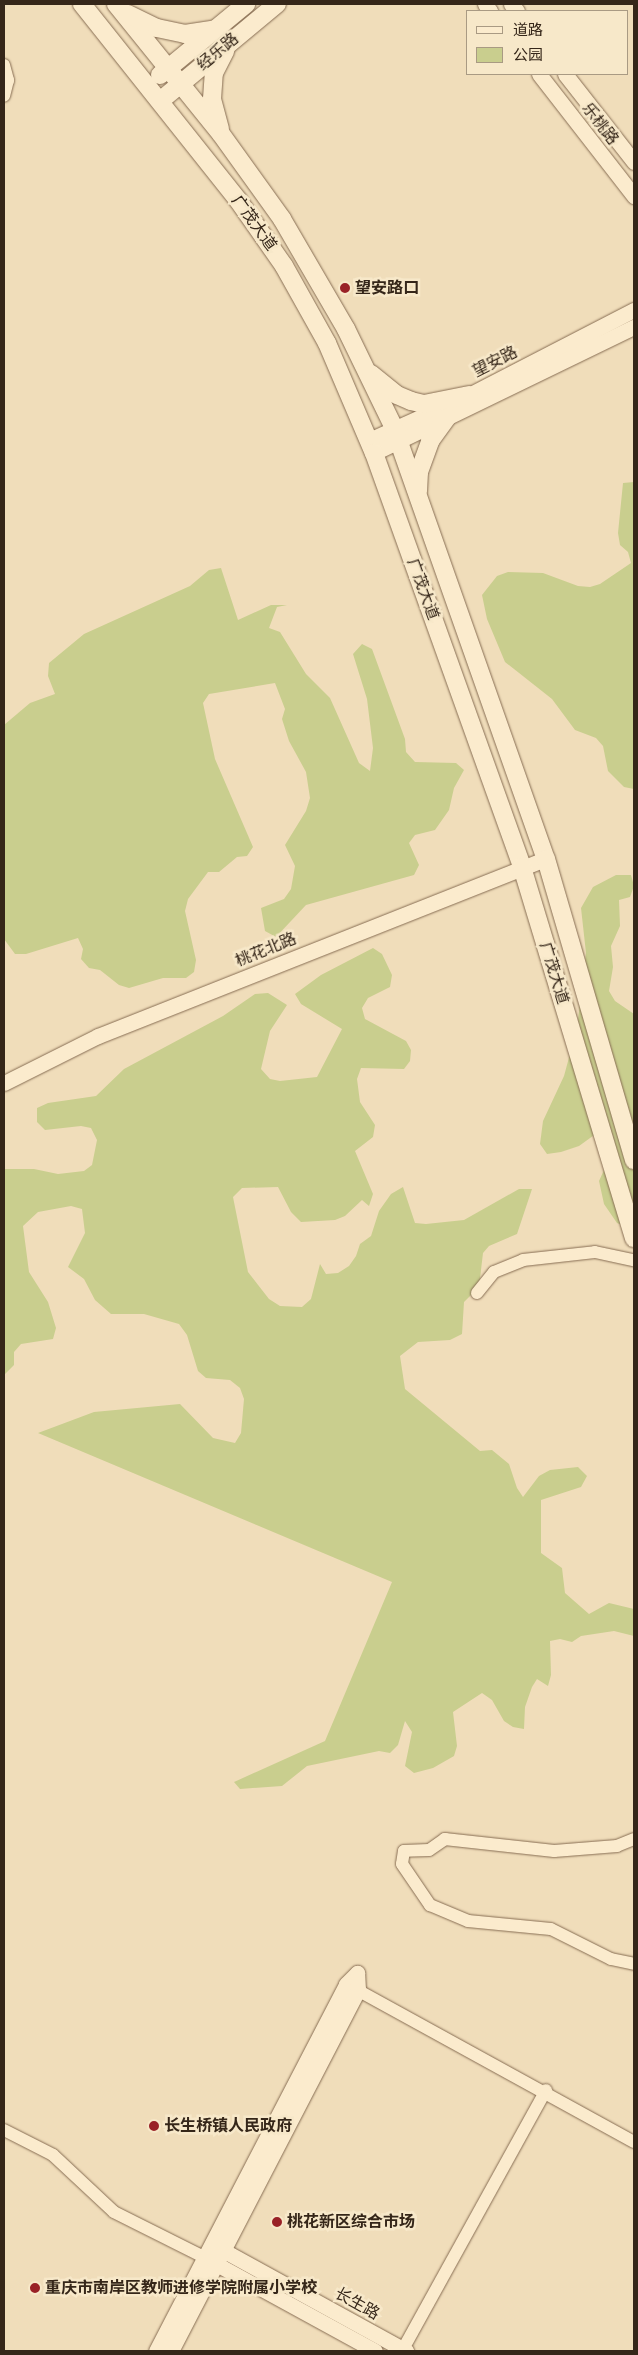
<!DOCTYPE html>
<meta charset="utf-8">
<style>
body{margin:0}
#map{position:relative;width:638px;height:2355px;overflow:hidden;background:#f0ddba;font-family:Spectral,"Noto Sans SC",serif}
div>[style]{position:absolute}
.green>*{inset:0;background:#c9ce8e}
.roads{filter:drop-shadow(0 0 1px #876d53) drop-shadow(0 0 1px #876d53)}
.minor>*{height:12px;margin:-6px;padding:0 6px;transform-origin:6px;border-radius:6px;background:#fbebcd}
.tertiary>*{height:15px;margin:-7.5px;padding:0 7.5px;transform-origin:7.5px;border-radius:7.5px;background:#fbebcd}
.secondary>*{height:18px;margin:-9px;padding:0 9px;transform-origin:9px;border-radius:9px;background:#fbebcd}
.dots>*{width:14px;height:14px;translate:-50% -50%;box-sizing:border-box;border:2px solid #f7e8c9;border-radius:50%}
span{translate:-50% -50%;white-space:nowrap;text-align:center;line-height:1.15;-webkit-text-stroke:5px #f7e8c9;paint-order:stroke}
.street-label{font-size:16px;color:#352619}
.poi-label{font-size:16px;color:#352619;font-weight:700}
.left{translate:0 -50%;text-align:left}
.frame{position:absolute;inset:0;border:5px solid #352619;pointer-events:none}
.legend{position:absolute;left:466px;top:10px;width:162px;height:65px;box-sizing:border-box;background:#f7e8c9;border:1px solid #a99a83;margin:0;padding:6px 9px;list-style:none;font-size:15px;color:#352619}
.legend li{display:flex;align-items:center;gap:10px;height:25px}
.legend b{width:25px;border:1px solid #a99a83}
</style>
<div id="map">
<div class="green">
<i style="clip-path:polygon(634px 482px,634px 789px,624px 787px,608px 771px,603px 746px,596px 738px,575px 730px,552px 699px,505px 662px,487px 619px,482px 595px,497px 576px,508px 572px,543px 573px,578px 586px,590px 587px,600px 584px,631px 563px,628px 552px,620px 545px,618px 533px,623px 483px)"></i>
<i style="clip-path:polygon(221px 568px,238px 620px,271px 605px,287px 605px,277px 607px,269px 628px,280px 632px,306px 674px,330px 698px,359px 763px,370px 771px,373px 748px,367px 699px,353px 654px,362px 644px,372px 649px,405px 739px,406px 752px,415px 762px,456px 763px,464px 770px,454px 788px,449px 810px,435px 830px,415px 835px,409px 843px,419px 865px,414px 875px,306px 905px,276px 937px,265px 931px,261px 908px,284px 899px,291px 889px,295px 866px,285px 845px,306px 811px,310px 798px,306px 772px,289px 741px,282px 719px,285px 709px,275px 683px,209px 694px,203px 703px,215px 759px,253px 847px,247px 856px,237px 857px,219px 872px,208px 872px,188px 899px,185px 911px,196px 960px,194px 972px,186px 978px,163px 978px,129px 988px,119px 985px,100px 970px,89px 968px,81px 959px,83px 949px,78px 938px,26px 954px,15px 954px,4px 939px,4px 725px,30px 703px,55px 694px,48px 676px,49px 663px,84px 634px,190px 586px,209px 570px)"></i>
<i style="clip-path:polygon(616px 875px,631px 875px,634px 886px,630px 897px,619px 900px,620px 926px,611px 946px,613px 967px,609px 991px,615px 1001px,634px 1014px,634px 1230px,617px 1223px,604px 1204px,599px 1181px,605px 1168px,597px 1133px,579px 1146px,561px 1152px,547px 1154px,540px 1144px,543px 1121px,564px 1076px,577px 1028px,586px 953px,581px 908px,593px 887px)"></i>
<i style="clip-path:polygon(373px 948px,382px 954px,392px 975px,390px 987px,368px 998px,362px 1008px,365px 1019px,406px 1041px,411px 1050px,410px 1061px,404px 1069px,361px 1068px,357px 1079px,360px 1102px,375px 1125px,373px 1137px,355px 1151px,373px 1194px,369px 1206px,362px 1200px,345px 1216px,335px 1220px,301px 1222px,291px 1212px,278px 1187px,242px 1188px,233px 1197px,248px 1272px,269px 1299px,280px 1306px,302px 1307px,311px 1299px,320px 1264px,326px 1274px,338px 1273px,349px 1266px,356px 1256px,360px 1244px,371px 1236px,379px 1211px,391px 1194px,403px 1187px,415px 1223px,426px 1224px,464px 1220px,519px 1189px,532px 1189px,517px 1234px,489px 1246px,483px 1253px,479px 1287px,464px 1302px,462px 1334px,450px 1340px,418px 1342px,400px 1356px,405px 1389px,480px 1451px,492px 1450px,509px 1464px,517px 1488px,523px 1497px,539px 1476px,550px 1470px,578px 1467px,587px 1476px,581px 1487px,541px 1500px,541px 1553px,562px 1568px,565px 1593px,589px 1614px,609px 1603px,634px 1609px,634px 1636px,614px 1631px,581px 1636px,572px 1642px,560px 1639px,550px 1641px,551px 1675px,548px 1686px,537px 1679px,532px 1687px,525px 1707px,524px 1729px,513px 1727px,504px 1721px,492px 1700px,482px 1693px,453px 1712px,457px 1746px,454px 1756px,433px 1768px,414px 1773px,405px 1766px,412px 1732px,405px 1721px,398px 1745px,390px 1753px,379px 1751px,307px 1766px,282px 1786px,240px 1789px,234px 1782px,325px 1741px,392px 1582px,38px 1433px,94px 1412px,180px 1404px,213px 1438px,235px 1443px,241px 1433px,244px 1399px,240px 1388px,230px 1380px,206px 1378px,198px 1371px,187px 1335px,179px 1324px,144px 1314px,111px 1314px,95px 1300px,84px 1279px,68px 1267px,85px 1233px,82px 1209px,71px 1206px,38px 1212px,23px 1226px,29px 1272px,48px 1302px,56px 1328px,53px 1339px,21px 1344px,14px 1352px,14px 1365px,4px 1375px,4px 1169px,34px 1169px,58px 1174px,84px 1171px,92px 1165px,97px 1140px,91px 1128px,81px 1126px,45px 1130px,37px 1122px,37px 1108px,48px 1103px,96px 1096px,124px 1069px,223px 1016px,255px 994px,268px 993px,287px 1005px,270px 1031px,261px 1069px,270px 1079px,280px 1081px,317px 1077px,342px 1029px,301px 1004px,295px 994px,321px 975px)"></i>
</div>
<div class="roads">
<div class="minor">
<i style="left:4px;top:65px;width:16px;rotate:75deg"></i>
<i style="left:8px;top:80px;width:16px;rotate:104deg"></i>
<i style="left:477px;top:1293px;width:27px;rotate:-51deg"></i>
<i style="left:494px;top:1272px;width:31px;rotate:-22deg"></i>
<i style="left:523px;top:1260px;width:72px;rotate:-6.3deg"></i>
<i style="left:595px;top:1252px;width:40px;rotate:12deg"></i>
<i style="left:634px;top:1839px;width:18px;rotate:158deg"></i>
<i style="left:617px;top:1846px;width:63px;rotate:175.5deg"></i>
<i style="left:554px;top:1851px;width:110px;rotate:-173.7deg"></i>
<i style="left:445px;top:1839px;width:19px;rotate:145deg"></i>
<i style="left:429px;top:1850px;width:25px;rotate:178deg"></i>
<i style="left:404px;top:1851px;width:13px;rotate:99deg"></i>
<i style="left:402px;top:1864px;width:50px;rotate:55.7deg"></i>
<i style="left:430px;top:1905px;width:41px;rotate:22.8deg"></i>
<i style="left:468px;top:1921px;width:83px;rotate:5.5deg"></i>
<i style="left:551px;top:1929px;width:67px;rotate:26.6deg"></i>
<i style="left:611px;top:1959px;width:24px;rotate:12deg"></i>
<i style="left:350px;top:1986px;width:324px;rotate:28.8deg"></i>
<i style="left:4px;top:2130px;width:55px;rotate:27deg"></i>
<i style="left:53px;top:2155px;width:83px;rotate:43.1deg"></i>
<i style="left:114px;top:2212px;width:103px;rotate:26.6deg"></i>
<i style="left:402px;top:2351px;width:298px;rotate:-61.1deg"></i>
</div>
<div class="tertiary">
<i style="left:485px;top:4px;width:9px;rotate:54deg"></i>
<i style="left:511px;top:4px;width:9px;rotate:49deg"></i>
<i style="left:539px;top:74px;width:155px;rotate:52.1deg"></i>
<i style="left:565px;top:74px;width:112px;rotate:51.9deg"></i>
<i style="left:369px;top:440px;width:110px;rotate:-24.2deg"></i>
<i style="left:469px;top:395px;width:186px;rotate:-27.3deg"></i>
<i style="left:374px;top:453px;width:289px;rotate:-25.9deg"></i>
<i style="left:4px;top:1083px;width:105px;rotate:-26.6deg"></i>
<i style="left:98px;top:1036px;width:482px;rotate:-21.6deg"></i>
<i style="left:217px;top:2247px;width:216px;rotate:28.8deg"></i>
<i style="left:209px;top:2260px;width:189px;rotate:28.7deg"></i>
<i style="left:156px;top:2351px;width:413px;rotate:-62.6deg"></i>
<i style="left:346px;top:1984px;width:16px;rotate:-45deg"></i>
<i style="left:171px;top:2351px;width:407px;rotate:-62.6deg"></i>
<i style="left:358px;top:1990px;width:17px;rotate:-93deg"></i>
</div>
<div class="secondary">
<i style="left:82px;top:4px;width:251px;rotate:51.5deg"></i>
<i style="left:238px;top:200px;width:80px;rotate:55.1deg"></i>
<i style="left:284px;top:266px;width:88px;rotate:60.8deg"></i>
<i style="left:327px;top:343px;width:120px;rotate:66.9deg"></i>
<i style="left:374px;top:453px;width:440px;rotate:70.3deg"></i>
<i style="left:522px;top:867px;width:388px;rotate:73.2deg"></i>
<i style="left:116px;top:4px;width:167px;rotate:51.1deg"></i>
<i style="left:221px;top:134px;width:105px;rotate:54.3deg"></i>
<i style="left:282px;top:219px;width:127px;rotate:59.8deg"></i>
<i style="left:346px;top:329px;width:110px;rotate:64.1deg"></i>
<i style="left:394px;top:428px;width:457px;rotate:70.6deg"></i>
<i style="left:546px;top:859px;width:314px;rotate:73.7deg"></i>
<i style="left:128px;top:14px;width:32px;rotate:26deg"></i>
<i style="left:157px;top:28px;width:29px;rotate:12deg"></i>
<i style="left:185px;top:34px;width:30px;rotate:-9deg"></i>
<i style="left:160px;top:75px;width:112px;rotate:-39.5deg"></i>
<i style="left:160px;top:101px;width:152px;rotate:-39.7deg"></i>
<i style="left:220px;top:129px;width:31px;rotate:-105deg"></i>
<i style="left:212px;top:99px;width:26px;rotate:-86deg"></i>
<i style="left:214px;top:73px;width:25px;rotate:-63deg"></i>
<i style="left:371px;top:374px;width:33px;rotate:39deg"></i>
<i style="left:397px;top:395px;width:15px;rotate:23deg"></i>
<i style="left:411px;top:401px;width:13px;rotate:13deg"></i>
<i style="left:424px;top:404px;width:46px;rotate:-11.3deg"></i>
<i style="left:418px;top:491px;width:19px;rotate:-87deg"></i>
<i style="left:419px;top:472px;width:33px;rotate:-70deg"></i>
<i style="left:430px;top:441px;width:29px;rotate:-54deg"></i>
</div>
</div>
<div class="dots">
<i style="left:345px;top:288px;background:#992126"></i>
<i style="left:154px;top:2126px;background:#992126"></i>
<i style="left:277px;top:2222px;background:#992126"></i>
<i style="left:35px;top:2288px;background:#992126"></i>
</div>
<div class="street-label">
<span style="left:218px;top:52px;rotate:-40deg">经乐路</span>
<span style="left:600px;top:124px;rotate:52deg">乐桃路</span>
<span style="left:254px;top:223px;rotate:54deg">广茂大道</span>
<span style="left:495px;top:362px;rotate:-27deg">望安路</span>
<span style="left:423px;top:589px;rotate:70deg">广茂大道</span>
<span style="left:266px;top:950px;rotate:-22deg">桃花北路</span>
<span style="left:554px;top:973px;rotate:73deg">广茂大道</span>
<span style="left:357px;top:2304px;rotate:29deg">长生路</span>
</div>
<div class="poi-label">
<span class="left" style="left:355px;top:288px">望安路口</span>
<span class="left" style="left:164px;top:2126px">长生桥镇人民政府</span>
<span class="left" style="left:287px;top:2222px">桃花新区综合市场</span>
<span class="left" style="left:45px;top:2288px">重庆市南岸区教师进修学院附属小学校</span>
</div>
<div class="frame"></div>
<ul class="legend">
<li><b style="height:6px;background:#fbebcd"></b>道路</li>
<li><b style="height:14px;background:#c9ce8e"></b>公园</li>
</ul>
</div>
